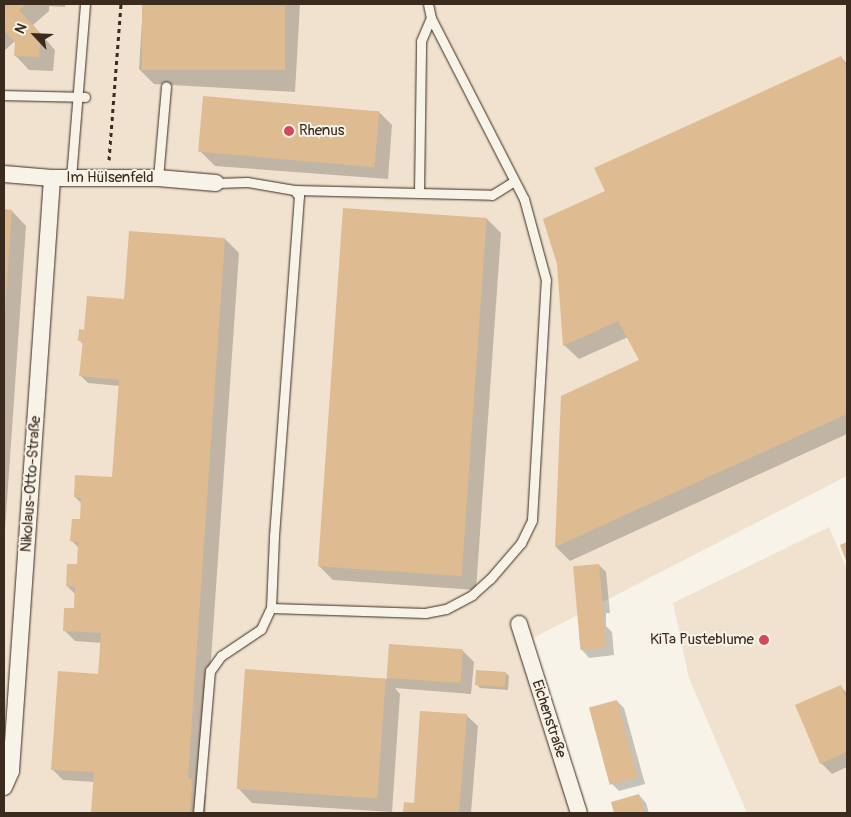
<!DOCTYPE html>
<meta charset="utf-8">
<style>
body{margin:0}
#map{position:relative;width:851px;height:817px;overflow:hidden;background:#f7f3e8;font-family:Pangolin,sans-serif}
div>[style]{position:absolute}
.built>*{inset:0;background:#f0e2ce}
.shadow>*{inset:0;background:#0003}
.building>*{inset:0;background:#debb90;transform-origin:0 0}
.path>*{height:3px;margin-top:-1.5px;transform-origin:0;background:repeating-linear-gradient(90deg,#3b2a1e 0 4px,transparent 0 8px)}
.roads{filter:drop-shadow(0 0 1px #3b2a1e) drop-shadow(0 0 1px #3b2a1e)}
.service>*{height:9px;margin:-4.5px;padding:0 4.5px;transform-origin:4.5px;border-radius:4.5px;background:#f7f3e8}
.minor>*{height:16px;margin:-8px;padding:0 8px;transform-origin:8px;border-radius:8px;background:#f7f3e8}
.dots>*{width:14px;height:14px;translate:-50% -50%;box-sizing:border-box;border:2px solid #f7f3e8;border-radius:50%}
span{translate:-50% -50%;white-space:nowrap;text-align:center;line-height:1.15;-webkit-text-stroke:4px #f7f3e8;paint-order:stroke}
.poi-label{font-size:15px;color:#3b2a1e}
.left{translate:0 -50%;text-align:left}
.right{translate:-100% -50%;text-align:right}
.street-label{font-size:15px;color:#3b2a1e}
.frame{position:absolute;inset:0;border:5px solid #3b2a1e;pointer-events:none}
.north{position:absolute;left:10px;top:10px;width:50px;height:50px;-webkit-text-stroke:4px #f7f3e8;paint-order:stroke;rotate:295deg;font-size:14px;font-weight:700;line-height:20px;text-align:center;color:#3b2a1e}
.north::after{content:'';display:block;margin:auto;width:18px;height:22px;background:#3b2a1e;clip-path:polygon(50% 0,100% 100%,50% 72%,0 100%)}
</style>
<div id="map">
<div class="built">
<i style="clip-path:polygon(4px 4px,847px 4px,847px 476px,531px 639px,580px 813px,4px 813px)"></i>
<i style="clip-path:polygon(829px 527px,847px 570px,847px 813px,747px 813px,689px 678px,673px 603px)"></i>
</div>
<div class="shadow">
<i style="clip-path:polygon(4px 4px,65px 4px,65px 7px,49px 6px,49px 11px,33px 25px,55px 50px,53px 71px,29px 70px,15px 55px,15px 41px,4px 51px)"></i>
<i style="clip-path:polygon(143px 4px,300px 4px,295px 92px,154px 84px,139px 69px)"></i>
<i style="clip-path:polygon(841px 57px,847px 64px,847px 434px,570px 561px,556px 547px,563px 397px,640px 360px,628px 337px,579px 359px,564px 345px,606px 191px)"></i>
<i style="clip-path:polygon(378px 111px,392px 125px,388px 179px,215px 166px,200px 151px)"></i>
<i style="clip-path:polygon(4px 211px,12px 211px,26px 226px,4px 545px)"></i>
<i style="clip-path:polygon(486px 218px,501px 233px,476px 590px,333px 580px,319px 566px)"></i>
<i style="clip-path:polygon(225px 239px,239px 253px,202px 791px,206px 795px,205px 813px,92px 813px,95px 782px,63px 780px,52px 769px,99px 675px,102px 643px,75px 641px,64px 630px,75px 610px,76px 595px,67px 586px,78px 566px,79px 548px,72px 541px,81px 521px,82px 504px,75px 497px,113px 480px,120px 386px,88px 383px,81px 376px,83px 344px,79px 340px,85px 331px,124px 300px)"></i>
<i style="clip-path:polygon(599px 565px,606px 572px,610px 613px,606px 613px,606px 626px,612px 632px,614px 655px,589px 658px,582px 650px)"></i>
<i style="clip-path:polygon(390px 645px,463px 651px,474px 662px,471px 694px,395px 688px,400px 694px,392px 812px,252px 803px,238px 788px,246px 670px,387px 679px)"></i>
<i style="clip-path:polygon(506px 673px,509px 676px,508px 690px,480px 688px,476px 684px)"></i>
<i style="clip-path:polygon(841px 687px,847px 693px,847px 767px,832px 774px,821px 763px)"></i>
<i style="clip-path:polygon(617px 701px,624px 708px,645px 784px,619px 791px,612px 784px)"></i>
<i style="clip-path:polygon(466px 715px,478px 726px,471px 813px,404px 813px,405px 803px,415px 804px)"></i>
<i style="clip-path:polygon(639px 795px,646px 803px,649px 813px,615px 813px,613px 803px)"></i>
</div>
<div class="building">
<i style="clip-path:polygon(4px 4px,26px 4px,19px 10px,41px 34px,39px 57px,14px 56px,15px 43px,4px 30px)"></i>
<i style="left:142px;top:4px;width:143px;height:66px"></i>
<i style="clip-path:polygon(841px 56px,847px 69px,847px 414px,555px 547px,561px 396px,639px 360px,618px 321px,563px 346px,557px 264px,543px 219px,605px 191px,594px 168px)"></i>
<i style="left:203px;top:96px;width:177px;height:56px;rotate:5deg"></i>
<i style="left:343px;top:208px;width:144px;height:359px;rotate:4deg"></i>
<i style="clip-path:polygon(4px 209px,12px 210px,5px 311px,4px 311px)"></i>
<i style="clip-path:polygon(129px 231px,225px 238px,188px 778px,192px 779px,190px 813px,91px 813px,94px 772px,51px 770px,58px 671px,98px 674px,101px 633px,63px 631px,64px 608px,74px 608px,75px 587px,66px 586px,67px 564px,77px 564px,78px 542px,70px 541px,72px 519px,80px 519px,81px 498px,74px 497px,75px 475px,112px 477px,119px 380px,79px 376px,83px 341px,78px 341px,79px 329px,84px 330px,87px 296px,124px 299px)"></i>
<i style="clip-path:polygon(847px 542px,847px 563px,840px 545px)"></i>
<i style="left:599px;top:564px;width:84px;height:26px;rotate:85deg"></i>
<i style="left:389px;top:644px;width:74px;height:34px;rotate:4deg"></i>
<i style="left:245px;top:669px;width:141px;height:120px;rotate:4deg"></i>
<i style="left:476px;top:670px;width:30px;height:15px;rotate:4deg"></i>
<i style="clip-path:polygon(841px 685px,847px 700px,847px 752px,820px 764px,795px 705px)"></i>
<i style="left:617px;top:700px;width:80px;height:29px;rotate:75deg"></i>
<i style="clip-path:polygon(420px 711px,467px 714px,459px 813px,403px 813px,404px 802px,414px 803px)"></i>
<i style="clip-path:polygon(639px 794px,645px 813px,614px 813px,611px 802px)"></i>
</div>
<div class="path">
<i style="left:109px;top:160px;width:156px;rotate:-85.6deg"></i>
</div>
<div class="roads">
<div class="service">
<i style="left:4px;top:95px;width:81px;rotate:1.4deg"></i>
<i style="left:71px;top:178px;width:175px;rotate:-85.4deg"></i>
<i style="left:158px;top:178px;width:92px;rotate:-85deg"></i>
<i style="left:294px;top:190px;width:198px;rotate:1.4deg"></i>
<i style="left:492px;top:195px;width:25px;rotate:-32deg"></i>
<i style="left:419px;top:193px;width:152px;rotate:-89.2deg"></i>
<i style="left:421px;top:41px;width:25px;rotate:-67deg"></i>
<i style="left:271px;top:608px;width:154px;rotate:1.9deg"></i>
<i style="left:425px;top:613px;width:21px;rotate:-11deg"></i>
<i style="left:446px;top:609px;width:30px;rotate:-28deg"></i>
<i style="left:472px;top:595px;width:24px;rotate:-42deg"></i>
<i style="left:490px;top:579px;width:48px;rotate:-49.3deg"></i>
<i style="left:521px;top:543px;width:25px;rotate:-64deg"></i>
<i style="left:532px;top:520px;width:240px;rotate:-86.7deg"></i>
<i style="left:546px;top:280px;width:84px;rotate:-105.2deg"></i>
<i style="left:524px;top:199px;width:203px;rotate:-117.2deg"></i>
<i style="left:431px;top:18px;width:14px;rotate:-102deg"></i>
<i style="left:198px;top:813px;width:143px;rotate:-85.2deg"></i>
<i style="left:210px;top:671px;width:19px;rotate:-54deg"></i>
<i style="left:221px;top:656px;width:48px;rotate:-34deg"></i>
<i style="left:261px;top:629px;width:23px;rotate:-65deg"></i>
<i style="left:271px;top:608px;width:72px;rotate:-87.6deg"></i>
<i style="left:274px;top:536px;width:341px;rotate:-85.8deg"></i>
<i style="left:299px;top:196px;width:8px;rotate:-130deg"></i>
<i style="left:294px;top:190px;width:48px;rotate:-170.3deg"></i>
<i style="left:247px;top:182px;width:31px;rotate:178deg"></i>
</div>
<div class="minor">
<i style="left:4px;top:174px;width:48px;rotate:4.8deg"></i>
<i style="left:52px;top:178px;width:106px"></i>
<i style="left:158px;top:178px;width:58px;rotate:4.9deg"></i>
<i style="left:519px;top:624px;width:198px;rotate:72.4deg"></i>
<i style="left:4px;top:787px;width:17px;rotate:-66deg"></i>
<i style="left:11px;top:771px;width:594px;rotate:-86.04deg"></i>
</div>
</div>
<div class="dots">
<i style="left:289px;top:131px;background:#d1495b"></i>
<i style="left:764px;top:640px;background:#d1495b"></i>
</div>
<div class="poi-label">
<span class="left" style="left:299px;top:131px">Rhenus</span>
<span class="right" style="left:754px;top:640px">KiTa Pusteblume</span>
</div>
<div class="street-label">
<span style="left:110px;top:178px">Im Hülsenfeld</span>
<span style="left:31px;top:484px;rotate:-86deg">Nikolaus-Otto-Straße</span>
<span style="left:549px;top:719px;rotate:72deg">Eichenstraße</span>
</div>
<div class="frame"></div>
<div class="north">N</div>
</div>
